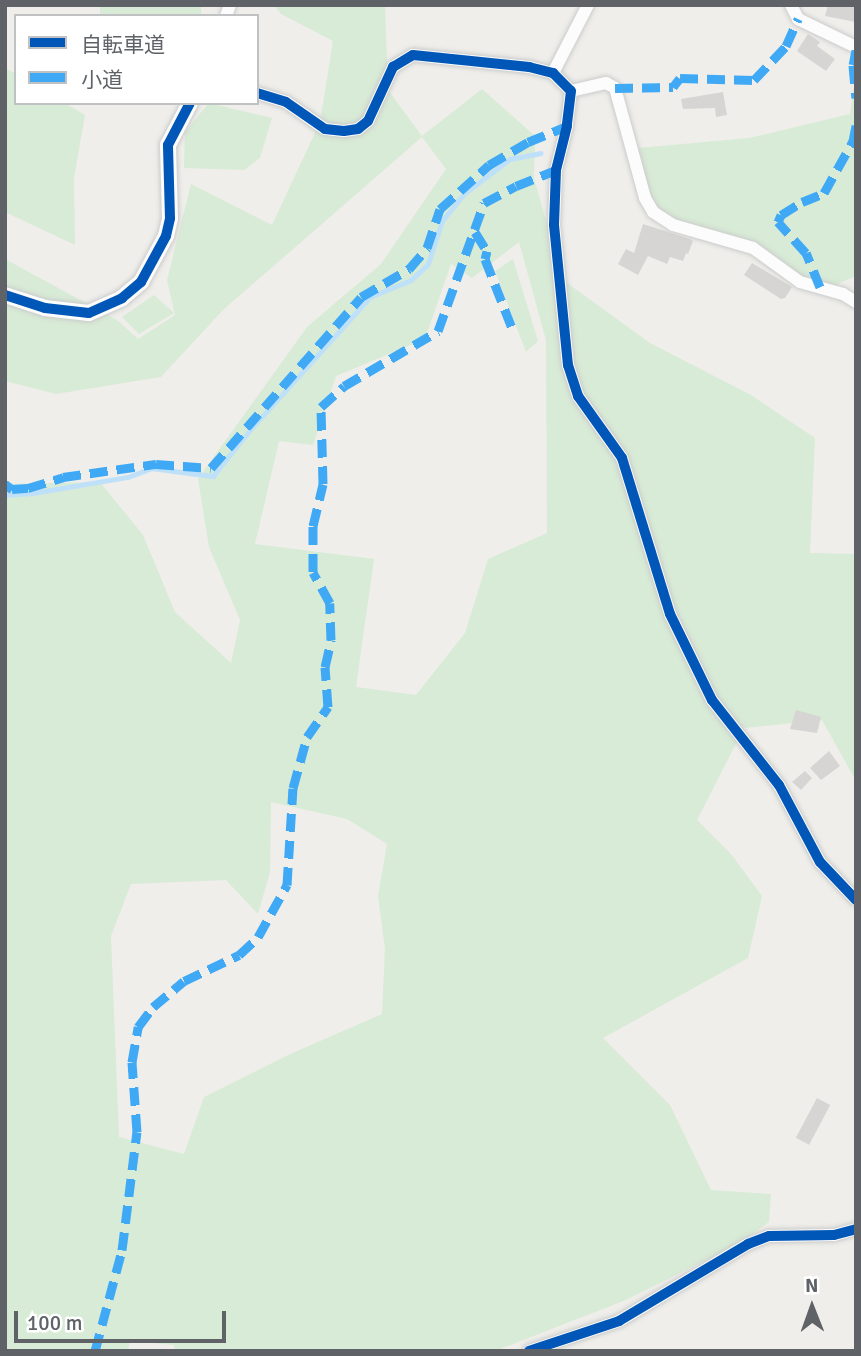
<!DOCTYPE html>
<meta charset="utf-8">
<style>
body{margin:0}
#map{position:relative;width:861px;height:1356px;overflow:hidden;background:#efeeea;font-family:Signika,"Noto Sans JP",sans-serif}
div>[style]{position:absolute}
.green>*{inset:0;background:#d8ebd6;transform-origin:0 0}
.stream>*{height:4.5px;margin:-2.25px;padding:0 2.25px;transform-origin:2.25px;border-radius:2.25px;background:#bfe0f9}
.building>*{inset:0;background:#d6d5d3;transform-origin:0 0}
.roads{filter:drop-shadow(0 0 2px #cbcccc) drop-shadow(0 0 2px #cbcccc)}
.minor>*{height:12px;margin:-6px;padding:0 6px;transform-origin:6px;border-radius:6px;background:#fdfcfc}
.tertiary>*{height:16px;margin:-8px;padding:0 8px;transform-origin:8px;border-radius:8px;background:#fdfcfc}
.quiet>*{height:9px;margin-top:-4.5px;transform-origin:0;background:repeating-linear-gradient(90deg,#3fa9f5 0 18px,transparent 0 27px)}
.cycleway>*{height:10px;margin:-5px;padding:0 5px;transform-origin:5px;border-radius:5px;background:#0057b8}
span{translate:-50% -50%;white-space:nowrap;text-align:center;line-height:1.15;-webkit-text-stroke:6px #fff;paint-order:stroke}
.frame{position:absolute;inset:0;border:7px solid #5f6368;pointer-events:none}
.legend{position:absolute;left:14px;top:14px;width:245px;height:91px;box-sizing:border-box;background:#fff;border:2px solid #bfc1c3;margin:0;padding:9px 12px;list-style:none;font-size:21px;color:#5f6368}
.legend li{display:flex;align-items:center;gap:14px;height:35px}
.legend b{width:35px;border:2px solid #bfc1c3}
.north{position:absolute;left:777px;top:1272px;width:70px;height:70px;-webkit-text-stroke:5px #fff;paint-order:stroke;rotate:359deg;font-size:19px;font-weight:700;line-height:28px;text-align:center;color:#5f6368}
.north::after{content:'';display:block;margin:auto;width:24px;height:32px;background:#5f6368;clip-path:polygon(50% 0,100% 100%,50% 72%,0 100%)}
.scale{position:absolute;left:14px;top:1311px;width:212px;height:32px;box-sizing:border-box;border:4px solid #5f6368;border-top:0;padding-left:9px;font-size:21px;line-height:24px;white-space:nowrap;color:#5f6368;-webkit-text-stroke:5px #fff;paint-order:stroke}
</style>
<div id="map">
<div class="green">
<i style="left:100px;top:5px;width:101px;height:11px"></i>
<i style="clip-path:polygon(evenodd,274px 5px,385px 5px,388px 90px,422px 136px,482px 89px,535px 136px,534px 178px,563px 280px,650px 343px,751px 395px,815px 438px,810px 553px,856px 554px,856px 781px,822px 720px,744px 728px,697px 820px,731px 854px,762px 896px,748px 958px,603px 1038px,670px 1105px,711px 1190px,771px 1194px,769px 1222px,740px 1243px,626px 1300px,495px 1351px,175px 1351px,174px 1345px,130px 1341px,128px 1351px,5px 1351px,5px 484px,100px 482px,143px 535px,175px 612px,231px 663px,240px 620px,209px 547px,198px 479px,307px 327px,381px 264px,446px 169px,422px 137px,223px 310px,161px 377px,56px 394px,5px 381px,5px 259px,117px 320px,138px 339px,175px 315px,167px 280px,191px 184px,272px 225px,320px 122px,333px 41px,281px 14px,274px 5px,519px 242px,546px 340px,547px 533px,488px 559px,465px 633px,416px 695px,356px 687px,374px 559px,255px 544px,279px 441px,313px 445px,336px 376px,425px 339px,451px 264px,472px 278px,519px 242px,274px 5px,271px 802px,347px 819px,387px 844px,378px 896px,385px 949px,382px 1014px,288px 1055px,204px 1097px,184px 1154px,119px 1137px,111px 936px,131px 884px,226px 880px,258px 914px,270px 872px,271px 802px)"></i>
<i style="clip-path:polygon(5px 68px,16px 74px,16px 103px,65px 103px,85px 115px,74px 178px,75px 245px,5px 212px)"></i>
<i style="clip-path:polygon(856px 74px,856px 276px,826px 289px,742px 249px,671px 227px,638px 198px,638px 148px,749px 138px,850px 114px)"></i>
<i style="clip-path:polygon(209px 103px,272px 118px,260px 158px,244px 170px,184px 168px,185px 132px)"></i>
<i style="clip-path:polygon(513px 259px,538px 341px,526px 352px,495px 271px)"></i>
<i style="clip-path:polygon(154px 295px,174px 313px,139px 334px,122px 317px)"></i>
</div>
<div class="stream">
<i style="left:5px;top:495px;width:28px;rotate:-4deg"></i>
<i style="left:33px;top:493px;width:96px;rotate:-9.6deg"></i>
<i style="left:128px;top:477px;width:25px;rotate:-21deg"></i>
<i style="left:151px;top:468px;width:63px;rotate:7.4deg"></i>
<i style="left:213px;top:476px;width:58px;rotate:-51.3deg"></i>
<i style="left:249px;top:431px;width:181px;rotate:-47.9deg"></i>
<i style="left:370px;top:297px;width:44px;rotate:-22.5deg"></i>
<i style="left:411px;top:280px;width:23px;rotate:-43deg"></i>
<i style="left:428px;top:264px;width:45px;rotate:-72deg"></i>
<i style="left:442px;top:221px;width:36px;rotate:-51deg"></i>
<i style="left:465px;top:193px;width:56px;rotate:-37.1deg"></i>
<i style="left:510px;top:159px;width:31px;rotate:-11deg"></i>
</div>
<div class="building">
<i style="clip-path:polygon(828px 5px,856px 5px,856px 22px,825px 16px)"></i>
<i style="clip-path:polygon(808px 34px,820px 42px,817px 46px,835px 59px,826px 71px,797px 51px)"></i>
<i style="clip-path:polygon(723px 92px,727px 115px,716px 117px,715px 108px,683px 109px,681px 99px)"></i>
<i style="clip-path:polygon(643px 224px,690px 239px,693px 241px,688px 254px,686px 253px,683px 261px,670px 257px,667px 264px,648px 256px,638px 275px,618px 264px,626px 249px,634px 253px)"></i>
<i style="clip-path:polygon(752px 263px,792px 287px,785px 298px,781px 299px,744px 275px)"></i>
<i style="clip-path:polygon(796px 710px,821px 717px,817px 733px,790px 729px)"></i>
<i style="clip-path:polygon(829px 751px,840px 766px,821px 780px,810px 768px)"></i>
<i style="clip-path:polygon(805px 771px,812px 778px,801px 790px,792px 782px)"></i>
<i style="left:817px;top:1098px;width:15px;height:45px;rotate:28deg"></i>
</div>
<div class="roads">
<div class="minor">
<i style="left:791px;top:5px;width:16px;rotate:63deg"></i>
<i style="left:798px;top:19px;width:64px;rotate:25.8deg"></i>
<i style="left:226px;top:16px;width:12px;rotate:-70deg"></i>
<i style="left:553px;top:73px;width:76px;rotate:-62.8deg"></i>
<i style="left:571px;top:91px;width:35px;rotate:97deg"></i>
<i style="left:567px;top:126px;width:45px;rotate:104deg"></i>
<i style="left:556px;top:170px;width:55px;rotate:92.1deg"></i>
<i style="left:554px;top:225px;width:141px;rotate:84.3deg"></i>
<i style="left:568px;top:365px;width:33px;rotate:72deg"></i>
<i style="left:578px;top:396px;width:76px;rotate:54.6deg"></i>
<i style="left:622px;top:458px;width:163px;rotate:72.9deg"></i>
<i style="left:670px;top:614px;width:96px;rotate:64deg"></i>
<i style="left:712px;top:700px;width:108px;rotate:51.8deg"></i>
<i style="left:779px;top:785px;width:87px;rotate:62deg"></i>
<i style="left:820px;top:862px;width:52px;rotate:46.5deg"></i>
<i style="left:571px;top:91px;width:36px;rotate:-13deg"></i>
<i style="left:606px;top:83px;width:10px;rotate:29deg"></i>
<i style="left:615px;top:88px;width:114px;rotate:74.7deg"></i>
<i style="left:645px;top:198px;width:16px;rotate:60deg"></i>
<i style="left:653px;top:212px;width:24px;rotate:33deg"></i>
<i style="left:673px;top:225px;width:83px;rotate:16deg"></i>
<i style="left:753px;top:248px;width:58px;rotate:35.9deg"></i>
<i style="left:800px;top:282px;width:45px;rotate:15.6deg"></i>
<i style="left:843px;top:294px;width:15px;rotate:32deg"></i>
<i style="left:257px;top:93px;width:30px;rotate:17deg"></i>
<i style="left:286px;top:102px;width:47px;rotate:34.7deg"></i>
<i style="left:325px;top:129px;width:19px;rotate:6deg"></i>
<i style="left:344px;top:131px;width:14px;rotate:-8deg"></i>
<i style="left:358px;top:129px;width:13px;rotate:-39deg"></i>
<i style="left:368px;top:121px;width:60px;rotate:-65.2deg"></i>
<i style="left:393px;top:67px;width:23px;rotate:-31deg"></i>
<i style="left:413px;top:55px;width:117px;rotate:5.9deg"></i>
<i style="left:529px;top:67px;width:25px;rotate:14deg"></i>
<i style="left:553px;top:73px;width:25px;rotate:45deg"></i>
<i style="left:529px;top:1351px;width:95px;rotate:-18.4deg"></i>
<i style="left:619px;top:1321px;width:150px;rotate:-30.8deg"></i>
<i style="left:748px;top:1244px;width:22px;rotate:-21deg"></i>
<i style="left:769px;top:1236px;width:65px;rotate:-0.9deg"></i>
<i style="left:834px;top:1235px;width:23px;rotate:-15deg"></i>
</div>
<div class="tertiary">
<i style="left:5px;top:295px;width:42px;rotate:18deg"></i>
<i style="left:45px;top:308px;width:44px;rotate:6.5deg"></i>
<i style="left:89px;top:313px;width:36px;rotate:-24deg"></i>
<i style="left:122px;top:298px;width:25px;rotate:-40deg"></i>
<i style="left:141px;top:282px;width:52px;rotate:-61.5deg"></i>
<i style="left:166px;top:236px;width:18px;rotate:-77deg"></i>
<i style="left:170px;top:218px;width:73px;rotate:-91.6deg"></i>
<i style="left:168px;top:145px;width:47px;rotate:-62.4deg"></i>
</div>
</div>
<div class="quiet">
<i style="left:856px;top:50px;width:15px;rotate:101deg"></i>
<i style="left:853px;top:65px;width:33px;rotate:85deg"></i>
<i style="left:615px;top:88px;width:58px;rotate:-1deg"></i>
<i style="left:673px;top:87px;width:11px;rotate:-52deg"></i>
<i style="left:680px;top:78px;width:74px;rotate:1.5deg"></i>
<i style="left:754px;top:80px;width:47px;rotate:-46.7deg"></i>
<i style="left:786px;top:46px;width:30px;rotate:-66deg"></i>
<i style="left:475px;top:232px;width:22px;rotate:58deg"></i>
<i style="left:487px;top:251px;width:8px;rotate:104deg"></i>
<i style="left:485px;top:259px;width:79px;rotate:68.6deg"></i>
<i style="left:820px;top:287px;width:37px;rotate:-112deg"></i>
<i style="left:806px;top:253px;width:42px;rotate:-132.1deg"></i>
<i style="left:778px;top:222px;width:8px;rotate:-67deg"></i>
<i style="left:781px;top:215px;width:25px;rotate:-32deg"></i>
<i style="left:802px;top:202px;width:24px;rotate:-22deg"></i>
<i style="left:824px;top:193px;width:60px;rotate:-60.9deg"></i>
<i style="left:853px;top:141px;width:16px;rotate:-79deg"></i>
<i style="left:5px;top:484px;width:9px;rotate:36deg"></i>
<i style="left:12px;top:489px;width:16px;rotate:-4deg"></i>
<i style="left:28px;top:488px;width:37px;rotate:-17deg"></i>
<i style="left:63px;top:477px;width:94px;rotate:-8deg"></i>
<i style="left:156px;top:464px;width:55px;rotate:4.2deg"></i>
<i style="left:211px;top:468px;width:227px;rotate:-48.7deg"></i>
<i style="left:361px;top:297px;width:56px;rotate:-30.3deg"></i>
<i style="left:409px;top:269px;width:28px;rotate:-49deg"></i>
<i style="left:427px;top:248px;width:41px;rotate:-71.6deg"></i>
<i style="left:440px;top:209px;width:66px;rotate:-41.9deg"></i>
<i style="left:489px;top:165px;width:45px;rotate:-30.5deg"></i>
<i style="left:528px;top:142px;width:42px;rotate:-22.3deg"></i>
<i style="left:95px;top:1351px;width:105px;rotate:-75deg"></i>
<i style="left:122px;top:1250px;width:119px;rotate:-82.8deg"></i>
<i style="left:137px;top:1132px;width:70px;rotate:-94.1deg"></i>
<i style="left:132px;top:1062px;width:36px;rotate:-80deg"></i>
<i style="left:138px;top:1027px;width:25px;rotate:-53deg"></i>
<i style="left:153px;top:1007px;width:40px;rotate:-40deg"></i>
<i style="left:184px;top:981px;width:61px;rotate:-25.3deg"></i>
<i style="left:239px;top:955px;width:26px;rotate:-43deg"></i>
<i style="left:258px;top:937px;width:60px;rotate:-60.9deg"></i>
<i style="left:287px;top:885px;width:97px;rotate:-86.5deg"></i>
<i style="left:293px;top:788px;width:53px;rotate:-74.6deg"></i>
<i style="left:307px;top:737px;width:37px;rotate:-55deg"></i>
<i style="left:328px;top:707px;width:40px;rotate:-94.3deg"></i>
<i style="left:325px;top:667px;width:28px;rotate:-77deg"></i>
<i style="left:331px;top:640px;width:37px;rotate:-92deg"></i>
<i style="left:330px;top:603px;width:35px;rotate:-119deg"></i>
<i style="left:313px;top:572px;width:46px;rotate:-90deg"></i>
<i style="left:313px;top:526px;width:43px;rotate:-76.6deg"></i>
<i style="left:323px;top:484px;width:77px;rotate:-91.5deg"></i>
<i style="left:321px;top:407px;width:31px;rotate:-42deg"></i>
<i style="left:344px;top:386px;width:109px;rotate:-30.3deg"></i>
<i style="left:438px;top:331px;width:136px;rotate:-70.2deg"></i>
<i style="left:484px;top:203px;width:36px;rotate:-28deg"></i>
<i style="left:516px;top:186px;width:43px;rotate:-21.8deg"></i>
</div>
<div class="cycleway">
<i style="left:257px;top:93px;width:30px;rotate:17deg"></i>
<i style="left:286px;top:102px;width:47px;rotate:34.7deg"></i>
<i style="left:325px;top:129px;width:19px;rotate:6deg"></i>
<i style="left:344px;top:131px;width:14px;rotate:-8deg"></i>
<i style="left:358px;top:129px;width:13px;rotate:-39deg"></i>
<i style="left:368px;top:121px;width:60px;rotate:-65.2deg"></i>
<i style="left:393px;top:67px;width:23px;rotate:-31deg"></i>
<i style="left:413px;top:55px;width:117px;rotate:5.9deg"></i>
<i style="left:529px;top:67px;width:25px;rotate:14deg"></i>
<i style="left:553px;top:73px;width:25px;rotate:45deg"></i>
<i style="left:571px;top:91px;width:35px;rotate:97deg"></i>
<i style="left:567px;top:126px;width:45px;rotate:104deg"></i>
<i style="left:556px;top:170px;width:55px;rotate:92.1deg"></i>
<i style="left:554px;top:225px;width:141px;rotate:84.3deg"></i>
<i style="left:568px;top:365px;width:33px;rotate:72deg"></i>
<i style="left:578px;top:396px;width:76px;rotate:54.6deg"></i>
<i style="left:622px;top:458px;width:163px;rotate:72.9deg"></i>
<i style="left:670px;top:614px;width:96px;rotate:64deg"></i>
<i style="left:712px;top:700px;width:108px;rotate:51.8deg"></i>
<i style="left:779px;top:785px;width:87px;rotate:62deg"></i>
<i style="left:820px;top:862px;width:52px;rotate:46.5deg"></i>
<i style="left:5px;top:295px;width:42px;rotate:18deg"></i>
<i style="left:45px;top:308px;width:44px;rotate:6.5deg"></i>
<i style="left:89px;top:313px;width:36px;rotate:-24deg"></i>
<i style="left:122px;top:298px;width:25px;rotate:-40deg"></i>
<i style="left:141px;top:282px;width:52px;rotate:-61.5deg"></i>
<i style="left:166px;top:236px;width:18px;rotate:-77deg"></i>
<i style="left:170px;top:218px;width:73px;rotate:-91.6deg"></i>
<i style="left:168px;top:145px;width:47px;rotate:-62.4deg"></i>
<i style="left:529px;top:1351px;width:95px;rotate:-18.4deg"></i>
<i style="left:619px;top:1321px;width:150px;rotate:-30.8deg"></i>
<i style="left:748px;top:1244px;width:22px;rotate:-21deg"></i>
<i style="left:769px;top:1236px;width:65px;rotate:-0.9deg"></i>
<i style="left:834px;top:1235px;width:23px;rotate:-15deg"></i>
</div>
<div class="frame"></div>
<ul class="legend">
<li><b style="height:9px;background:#0057b8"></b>自転車道</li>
<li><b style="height:9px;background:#3fa9f5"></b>小道</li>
</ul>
<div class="north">N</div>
<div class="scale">100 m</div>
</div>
